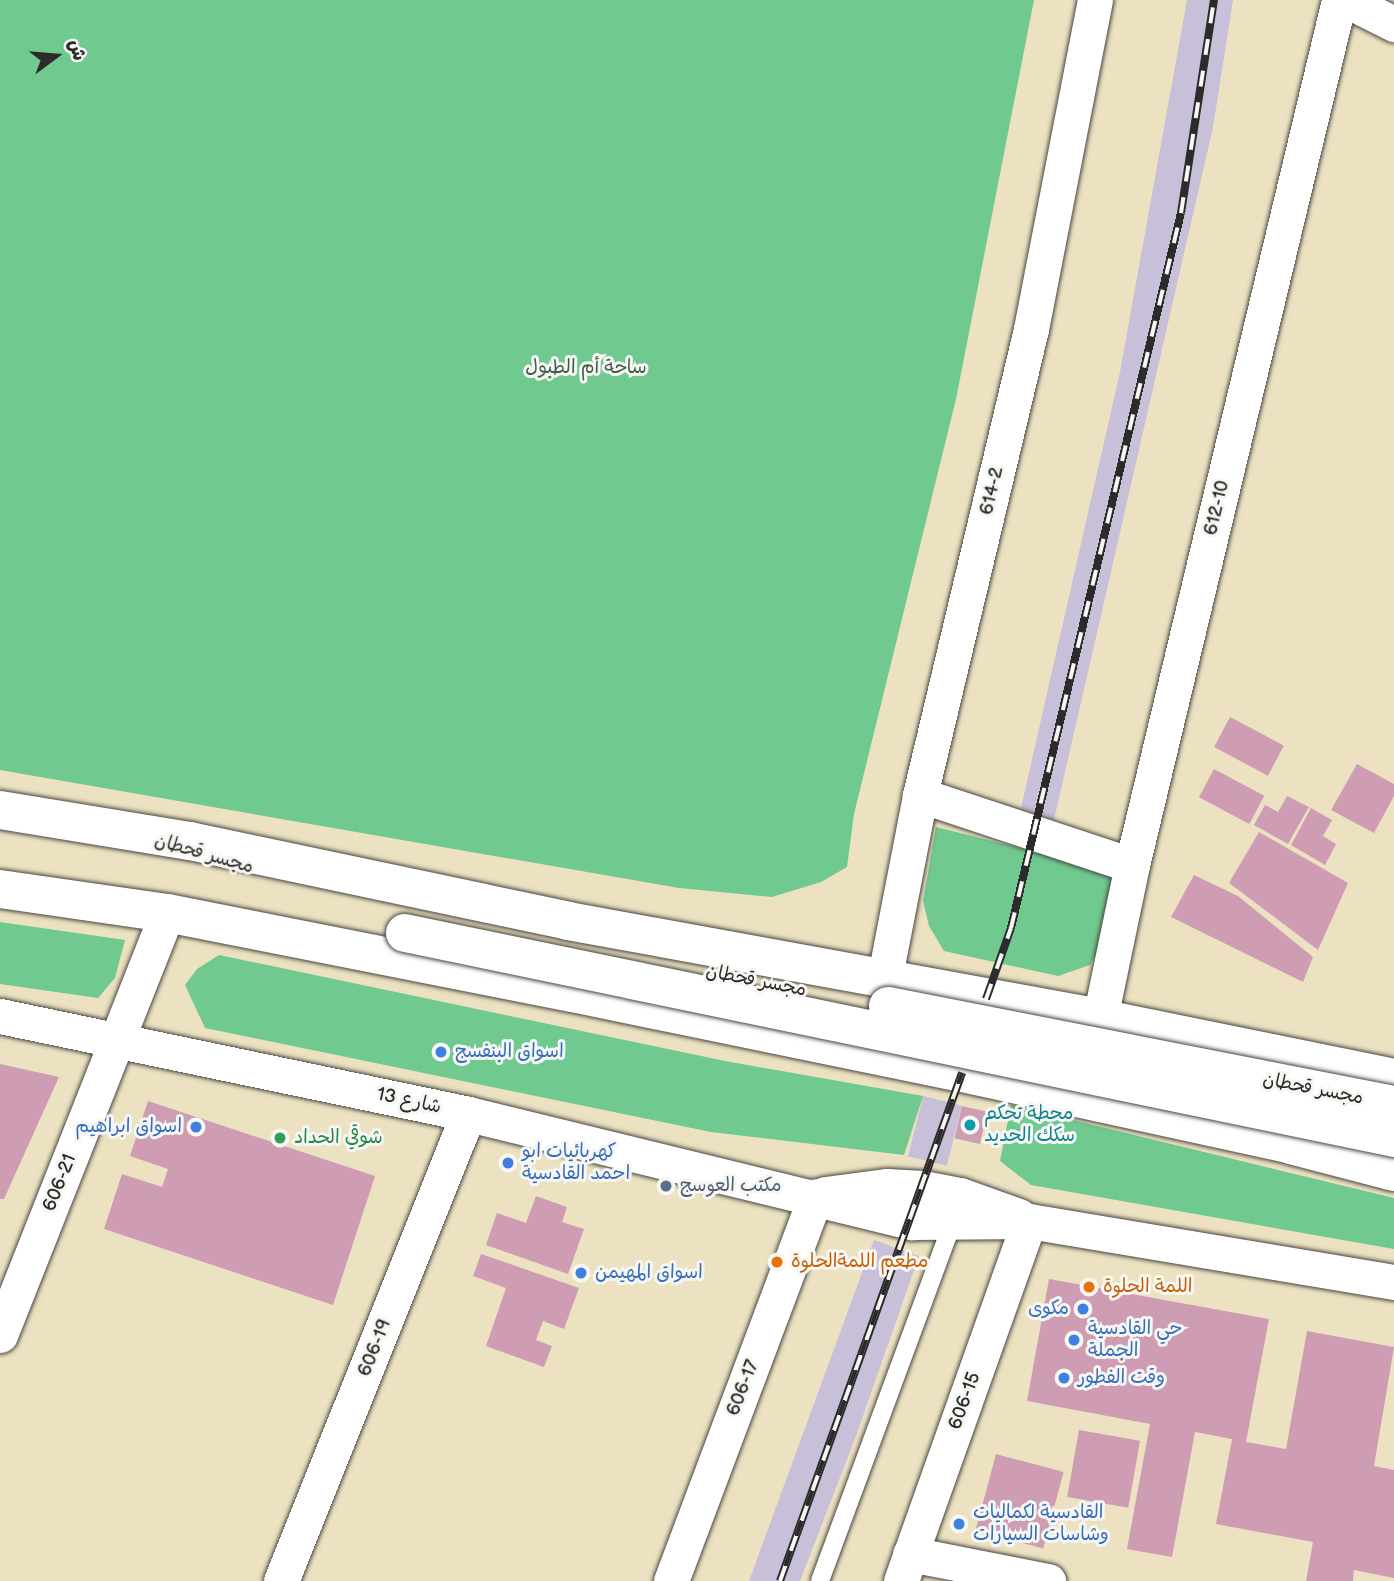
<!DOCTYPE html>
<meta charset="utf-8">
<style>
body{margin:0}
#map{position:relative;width:1394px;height:1581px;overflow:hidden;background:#ece1c1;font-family:"Balsamiq Sans","Playpen Sans Arabic",sans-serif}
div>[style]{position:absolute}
.industrial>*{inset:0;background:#c8bfd8;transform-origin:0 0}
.green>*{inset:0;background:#70c98f}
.building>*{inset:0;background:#ce9db3;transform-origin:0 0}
.roads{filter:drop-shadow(0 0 2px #484642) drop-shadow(0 0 2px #484642)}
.service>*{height:18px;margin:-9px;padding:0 9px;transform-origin:9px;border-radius:9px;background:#fff}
.minor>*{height:35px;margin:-17.5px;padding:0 17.5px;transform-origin:17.5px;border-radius:17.5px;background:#fff}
.primary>*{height:38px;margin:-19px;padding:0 19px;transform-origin:19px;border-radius:19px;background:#fff}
.rail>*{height:8px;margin-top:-4px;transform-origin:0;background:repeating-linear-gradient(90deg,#f6f6f2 0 16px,#2b2b2b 0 32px);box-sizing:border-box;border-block:2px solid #2b2b2b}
.bridges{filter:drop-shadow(0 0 2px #484642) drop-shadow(0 0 2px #484642)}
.primary-bridge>*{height:38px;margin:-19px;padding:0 19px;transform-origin:19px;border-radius:19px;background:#fff}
.dots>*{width:19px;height:19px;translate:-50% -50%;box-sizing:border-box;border:4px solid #f6f6f2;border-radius:50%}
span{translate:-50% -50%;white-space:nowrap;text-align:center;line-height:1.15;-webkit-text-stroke:6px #f6f6f2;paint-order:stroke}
.park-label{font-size:19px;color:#405a49}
.street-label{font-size:19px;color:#2b2b2b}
.shop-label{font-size:19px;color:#366cbe}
.left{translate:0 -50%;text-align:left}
.right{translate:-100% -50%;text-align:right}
.culture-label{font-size:19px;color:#0d838f}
.leisure-label{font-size:19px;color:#27864d}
.service-label{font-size:19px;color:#4e5e75}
.food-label{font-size:19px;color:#c56008}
.north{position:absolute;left:21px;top:21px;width:70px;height:70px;-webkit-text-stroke:5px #f6f6f2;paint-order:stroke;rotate:74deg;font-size:19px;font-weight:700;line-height:28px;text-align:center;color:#2b2b2b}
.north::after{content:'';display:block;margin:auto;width:24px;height:32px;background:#2b2b2b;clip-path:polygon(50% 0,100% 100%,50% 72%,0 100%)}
</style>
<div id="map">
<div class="industrial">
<i style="clip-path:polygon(1187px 0,1233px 0,1213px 127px,1054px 820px,1021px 808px,1120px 372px)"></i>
<i style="left:923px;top:1096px;width:40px;height:62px;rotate:14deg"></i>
<i style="clip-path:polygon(874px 1240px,919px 1256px,856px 1436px,800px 1581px,749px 1581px)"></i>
</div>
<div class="green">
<i style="clip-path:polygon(0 0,1034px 0,956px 399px,854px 814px,847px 867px,821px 882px,772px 897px,679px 888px,0 770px)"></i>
<i style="clip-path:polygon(936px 827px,1119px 873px,1107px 934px,1090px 965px,1058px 976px,944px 951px,929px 926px,923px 901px)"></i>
<i style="clip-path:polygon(0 922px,125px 940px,115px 978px,98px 998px,0 984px)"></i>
<i style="clip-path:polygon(219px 955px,725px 1061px,923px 1096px,904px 1155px,711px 1132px,205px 1028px,185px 985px,197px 969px)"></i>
<i style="clip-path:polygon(1011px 1105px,1394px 1198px,1394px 1249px,1031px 1185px,1000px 1161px)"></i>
</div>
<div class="building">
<i style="left:1230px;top:717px;width:61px;height:34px;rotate:28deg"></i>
<i style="clip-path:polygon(1357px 764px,1394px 784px,1394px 796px,1374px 833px,1331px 810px)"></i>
<i style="left:1214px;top:769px;width:57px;height:32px;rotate:28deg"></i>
<i style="clip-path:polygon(1287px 796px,1309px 807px,1288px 844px,1254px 825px,1265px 805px,1278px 812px)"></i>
<i style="clip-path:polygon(1311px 808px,1332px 820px,1323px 836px,1336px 844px,1325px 865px,1291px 845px)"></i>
<i style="clip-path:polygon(1259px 832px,1348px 883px,1318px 950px,1229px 883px)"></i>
<i style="clip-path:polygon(1194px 875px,1238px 896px,1313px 957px,1303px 982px,1171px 917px)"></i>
<i style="clip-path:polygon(0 1064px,59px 1077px,4px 1199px,0 1199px)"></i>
<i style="clip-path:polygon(148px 1101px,375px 1176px,333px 1305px,104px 1229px,122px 1174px,162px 1187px,168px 1169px,130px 1156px)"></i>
<i style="left:962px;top:1106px;width:26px;height:33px;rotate:13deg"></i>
<i style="clip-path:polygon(536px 1196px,567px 1207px,562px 1222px,584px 1229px,568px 1274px,486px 1245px,497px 1213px,526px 1223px)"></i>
<i style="clip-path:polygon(481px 1254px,579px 1288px,564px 1329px,543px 1321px,536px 1340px,552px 1346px,544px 1367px,486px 1346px,506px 1288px,473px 1276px)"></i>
<i style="clip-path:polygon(1049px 1279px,1269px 1319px,1246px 1442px,1286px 1449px,1307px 1331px,1394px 1347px,1374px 1466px,1394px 1470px,1394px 1578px,1354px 1570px,1353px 1581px,1306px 1581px,1313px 1542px,1216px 1524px,1232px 1439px,1195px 1432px,1172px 1557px,1127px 1549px,1150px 1424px,1027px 1401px)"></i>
<i style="left:1079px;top:1430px;width:62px;height:68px;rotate:10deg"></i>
<i style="left:996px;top:1454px;width:70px;height:79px;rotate:15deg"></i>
</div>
<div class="roads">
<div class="service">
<i style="left:820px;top:1581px;width:380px;rotate:-69.7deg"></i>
</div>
<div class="minor">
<i style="left:1346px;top:0;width:54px;rotate:26.6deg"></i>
<i style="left:920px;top:795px;width:223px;rotate:18.3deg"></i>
<i style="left:884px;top:981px;width:189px;rotate:-79deg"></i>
<i style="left:920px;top:795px;width:479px;rotate:-76.6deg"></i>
<i style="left:1031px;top:329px;width:335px;rotate:-79deg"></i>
<i style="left:0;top:1016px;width:478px;rotate:11.8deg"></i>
<i style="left:468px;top:1114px;width:457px;rotate:13.7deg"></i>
<i style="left:912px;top:1222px;width:117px;rotate:-0.5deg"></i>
<i style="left:1029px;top:1221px;width:370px;rotate:9.5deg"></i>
<i style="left:1100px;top:1018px;width:156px;rotate:-78.2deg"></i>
<i style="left:1132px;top:865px;width:889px;rotate:-76.54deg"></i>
<i style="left:825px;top:1194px;width:63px;rotate:-7.4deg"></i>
<i style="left:887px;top:1186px;width:36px;rotate:3deg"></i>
<i style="left:923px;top:1188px;width:38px;rotate:11deg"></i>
<i style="left:960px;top:1195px;width:63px;rotate:19.6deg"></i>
<i style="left:0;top:1335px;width:454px;rotate:-68.4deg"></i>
<i style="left:910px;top:1554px;width:141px;rotate:11.1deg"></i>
<i style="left:281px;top:1581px;width:503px;rotate:-68.18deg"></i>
<i style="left:671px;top:1581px;width:411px;rotate:-69.4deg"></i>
<i style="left:901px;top:1581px;width:382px;rotate:-70.4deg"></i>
</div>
<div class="primary">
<i style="left:0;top:810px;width:193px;rotate:9.3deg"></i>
<i style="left:190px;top:841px;width:386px;rotate:11.9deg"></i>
<i style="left:568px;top:921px;width:541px;rotate:10.33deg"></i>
<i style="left:1100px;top:1018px;width:300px;rotate:11.5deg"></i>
<i style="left:0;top:889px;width:169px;rotate:8.2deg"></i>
<i style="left:167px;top:913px;width:413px;rotate:11.2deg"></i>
<i style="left:572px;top:993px;width:398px;rotate:11.6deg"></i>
<i style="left:962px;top:1073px;width:337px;rotate:12.3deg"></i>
<i style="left:1291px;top:1145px;width:106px;rotate:14.7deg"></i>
</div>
</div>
<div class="rail">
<i style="left:986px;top:999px;width:75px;rotate:-70.6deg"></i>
<i style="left:1011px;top:928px;width:735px;rotate:-76.63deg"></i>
<i style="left:1181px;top:213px;width:216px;rotate:-81.2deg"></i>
<i style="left:780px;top:1581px;width:540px;rotate:-70.29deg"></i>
</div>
<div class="bridges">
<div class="primary-bridge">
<i style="left:405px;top:933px;width:1010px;rotate:11.71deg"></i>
<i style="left:888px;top:1006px;width:516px;rotate:11.07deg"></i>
</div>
</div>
<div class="dots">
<i style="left:441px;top:1052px;background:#3f7fe0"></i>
<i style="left:970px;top:1125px;background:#0f9aa8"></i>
<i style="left:196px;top:1127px;background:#3f7fe0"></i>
<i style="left:280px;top:1138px;background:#2e9e5b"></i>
<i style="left:508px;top:1163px;background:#3f7fe0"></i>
<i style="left:666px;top:1186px;background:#5c6f8a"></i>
<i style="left:777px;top:1262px;background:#e8710a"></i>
<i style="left:581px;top:1273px;background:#3f7fe0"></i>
<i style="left:1089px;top:1287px;background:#e8710a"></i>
<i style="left:1083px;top:1309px;background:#3f7fe0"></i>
<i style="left:1074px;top:1340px;background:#3f7fe0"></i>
<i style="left:1064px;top:1378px;background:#3f7fe0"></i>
<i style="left:959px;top:1524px;background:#3f7fe0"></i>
</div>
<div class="park-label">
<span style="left:586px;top:368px">ساحة أم الطبول</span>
</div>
<div class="street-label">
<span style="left:992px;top:491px;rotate:-77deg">614-2</span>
<span style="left:1217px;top:508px;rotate:-77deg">612-10</span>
<span style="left:204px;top:854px;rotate:16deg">مجسر قحطان</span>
<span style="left:756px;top:981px;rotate:11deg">مجسر قحطان</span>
<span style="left:1313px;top:1089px;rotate:11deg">مجسر قحطان</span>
<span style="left:409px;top:1101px;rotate:12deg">شارع 13</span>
<span style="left:60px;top:1183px;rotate:-68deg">606-21</span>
<span style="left:375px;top:1348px;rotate:-68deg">606-19</span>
<span style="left:743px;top:1388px;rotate:-69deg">606-17</span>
<span style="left:965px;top:1401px;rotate:-70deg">606-15</span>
</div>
<div class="shop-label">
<span class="left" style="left:455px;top:1052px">اسواق البنفسج</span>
<span class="right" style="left:182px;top:1127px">اسواق ابراهيم</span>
<span class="left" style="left:522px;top:1163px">كهربائيات ابو<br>احمد القادسية</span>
<span class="left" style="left:595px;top:1273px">اسواق المهيمن</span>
<span class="right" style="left:1069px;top:1309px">مكوى</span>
<span class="left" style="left:1088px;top:1340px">حي القادسية<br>الجملة</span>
<span class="left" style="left:1078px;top:1378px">وقت الفطور</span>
<span class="left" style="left:973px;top:1524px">القادسية لكماليات<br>وشاسات السيارات</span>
</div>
<div class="culture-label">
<span class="left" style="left:984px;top:1125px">محطة تحكم<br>سكك الحديد</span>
</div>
<div class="leisure-label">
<span class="left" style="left:294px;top:1138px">شوقي الحداد</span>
</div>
<div class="service-label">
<span class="left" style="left:680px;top:1186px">مكتب العوسج</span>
</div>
<div class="food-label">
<span class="left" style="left:791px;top:1262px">مطعم اللمةالحلوة</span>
<span class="left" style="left:1103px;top:1287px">اللمة الحلوة</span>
</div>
<div class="north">ش</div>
</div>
